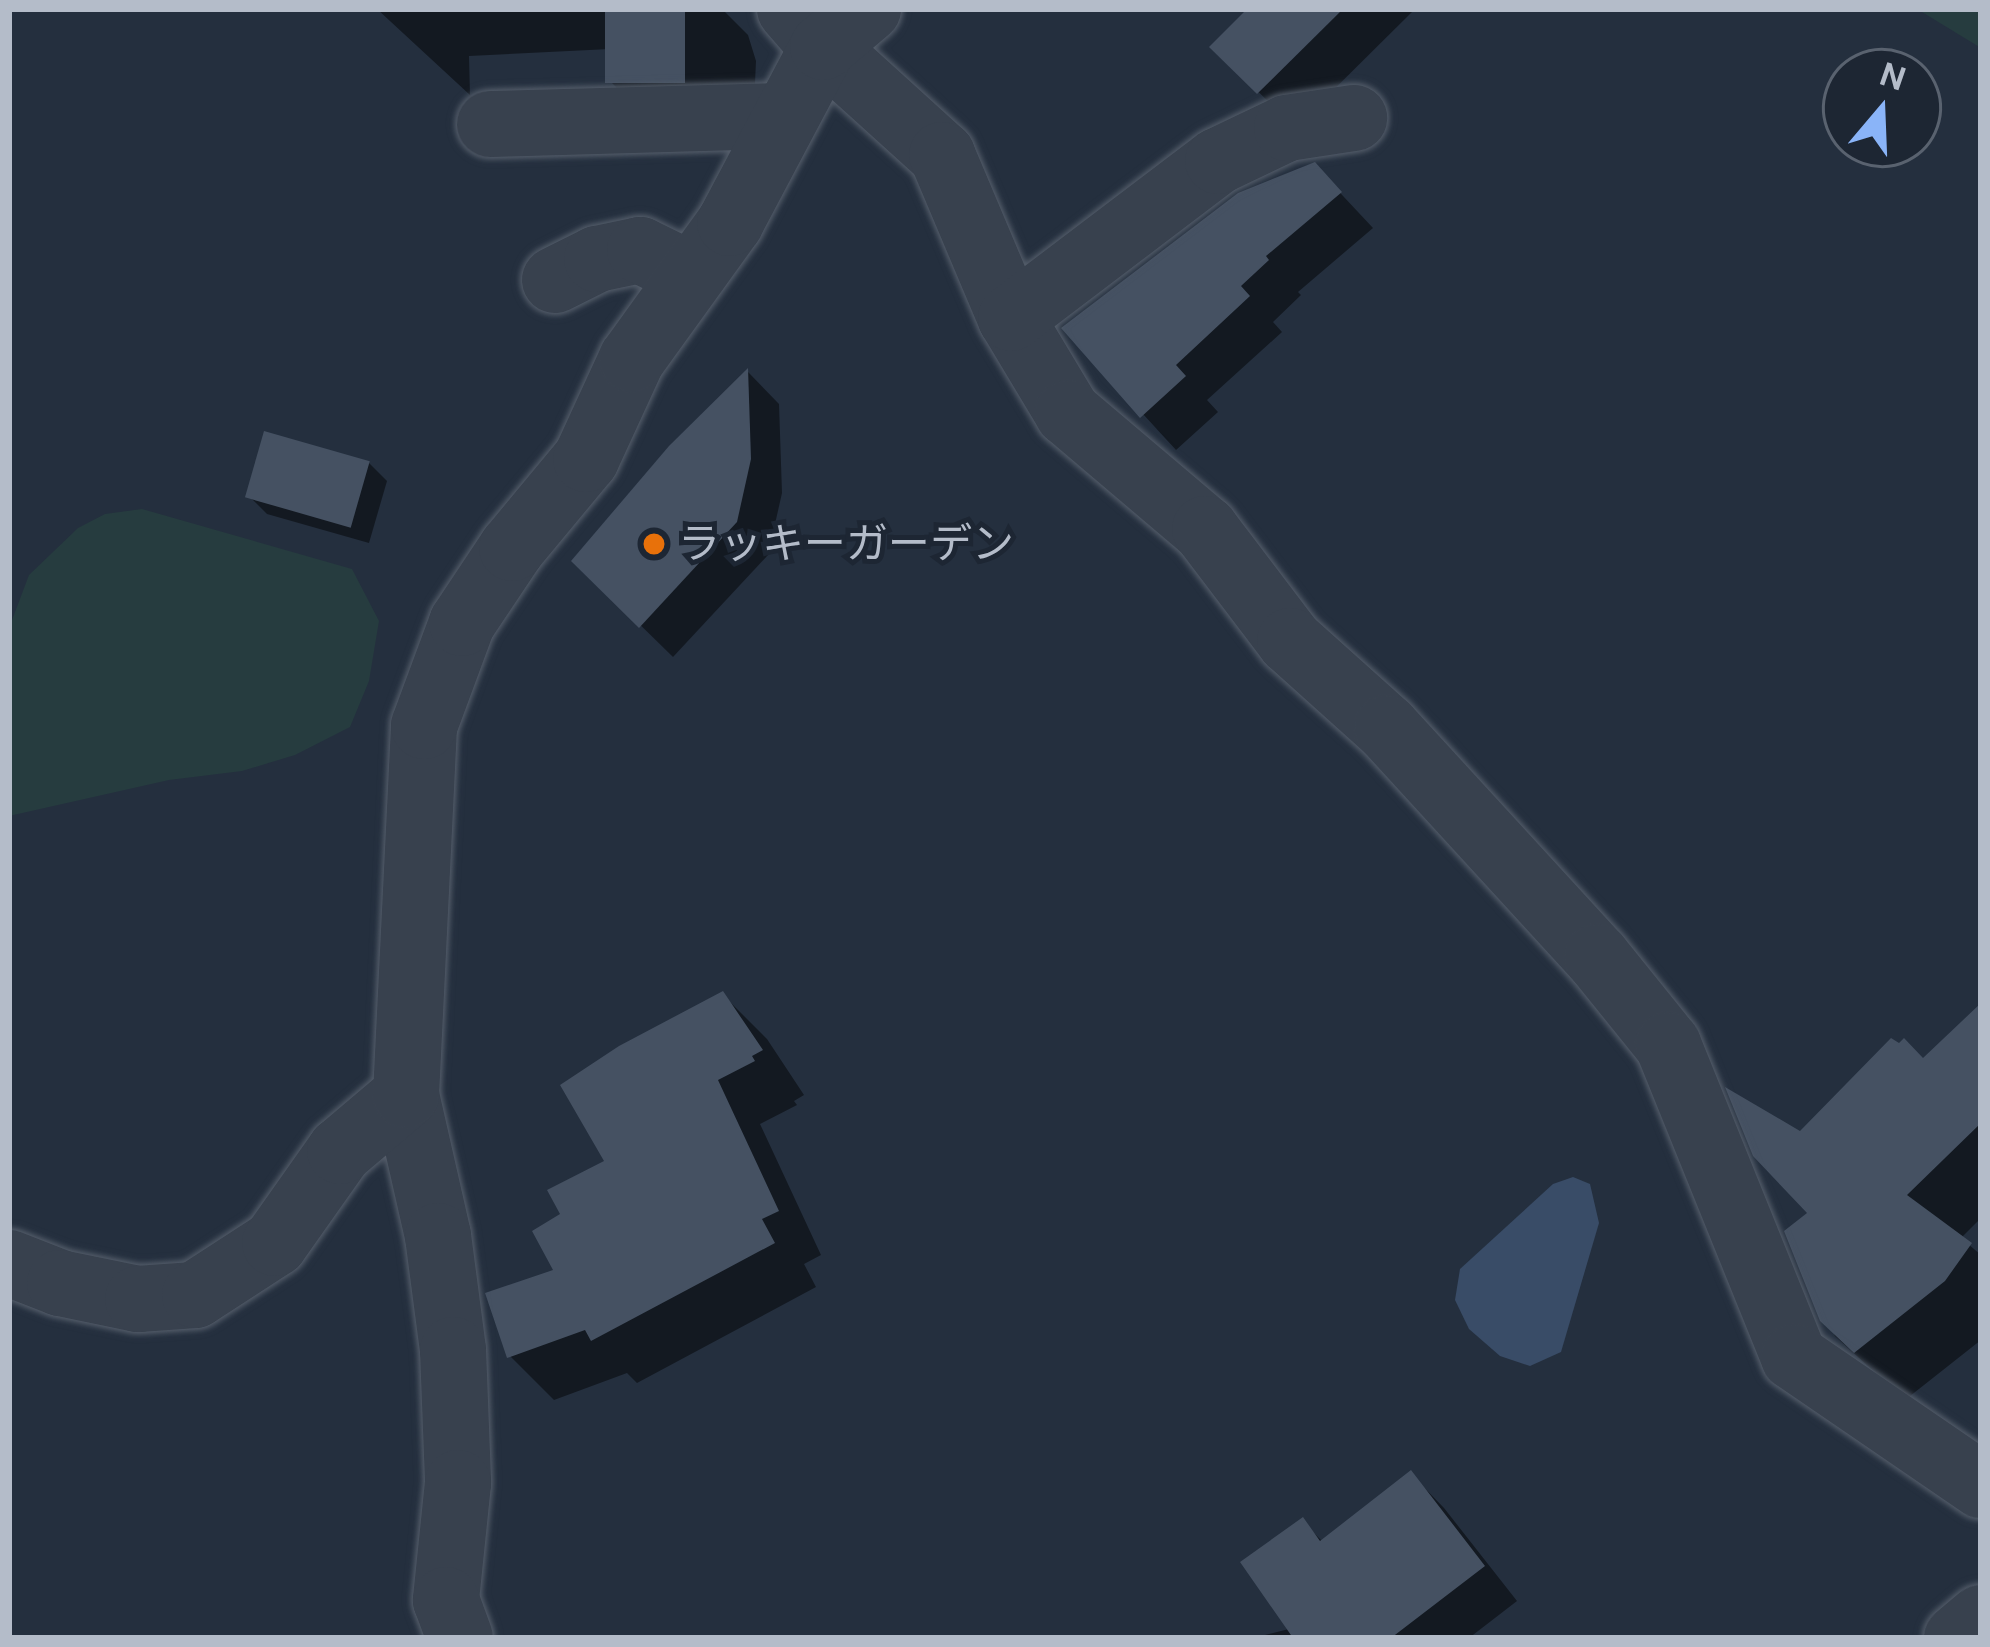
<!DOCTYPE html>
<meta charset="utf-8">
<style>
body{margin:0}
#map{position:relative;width:1990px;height:1647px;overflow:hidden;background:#242f3e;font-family:"DM Sans","Noto Sans JP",sans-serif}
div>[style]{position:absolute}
.green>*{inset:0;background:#263c3f}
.water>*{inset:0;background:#394c67}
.shadow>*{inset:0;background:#0007}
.building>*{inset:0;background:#455162;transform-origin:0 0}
.roads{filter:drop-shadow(0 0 3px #565f6c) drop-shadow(0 0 3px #565f6c)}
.minor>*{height:66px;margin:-33px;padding:0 33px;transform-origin:33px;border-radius:33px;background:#38414e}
.dots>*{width:33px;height:33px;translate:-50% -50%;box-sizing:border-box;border:6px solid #1d2633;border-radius:50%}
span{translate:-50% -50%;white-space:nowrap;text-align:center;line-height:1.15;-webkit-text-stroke:10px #1d2633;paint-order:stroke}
.poi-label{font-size:42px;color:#b4bcc9}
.left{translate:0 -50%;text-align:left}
.frame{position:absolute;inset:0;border:12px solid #b4bcc9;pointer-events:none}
.north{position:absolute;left:1822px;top:48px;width:120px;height:120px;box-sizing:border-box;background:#1d2633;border:3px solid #59626f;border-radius:50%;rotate:19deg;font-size:33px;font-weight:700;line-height:48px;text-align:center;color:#b4bcc9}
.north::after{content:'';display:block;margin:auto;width:42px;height:54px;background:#8ab4f8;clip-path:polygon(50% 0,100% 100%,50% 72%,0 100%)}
</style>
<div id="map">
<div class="green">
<i style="clip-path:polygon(1917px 9px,1981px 9px,1981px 48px)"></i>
<i style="clip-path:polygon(142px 509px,352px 569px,379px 621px,369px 681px,350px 727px,295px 755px,242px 771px,169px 780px,9px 816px,9px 628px,29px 575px,78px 528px,105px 514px)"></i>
</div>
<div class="water">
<i style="clip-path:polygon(1573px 1177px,1590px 1184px,1599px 1223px,1561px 1352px,1530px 1366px,1500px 1356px,1469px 1329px,1455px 1300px,1460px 1269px,1553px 1184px)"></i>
</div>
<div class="shadow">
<i style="clip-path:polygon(377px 9px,722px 9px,748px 35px,756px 61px,754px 105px,658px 129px,611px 82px,610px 49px,469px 56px,470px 95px)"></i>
<i style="clip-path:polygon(1252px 9px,1415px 9px,1295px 128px,1213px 47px)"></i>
<i style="clip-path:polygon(1314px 165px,1373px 228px,1298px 292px,1301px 295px,1273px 322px,1282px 332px,1207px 400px,1218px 412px,1176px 450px,1065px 329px)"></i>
<i style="clip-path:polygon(748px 372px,779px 404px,782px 493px,768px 555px,673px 657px,575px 561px)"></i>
<i style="clip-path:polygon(369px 463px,387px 481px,369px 543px,267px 514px,249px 496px)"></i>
<i style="clip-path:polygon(723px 995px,767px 1039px,804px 1095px,794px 1101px,797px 1105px,760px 1124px,821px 1255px,804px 1264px,816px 1287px,637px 1383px,627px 1373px,554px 1400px,510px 1356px,557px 1272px,564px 1215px,608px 1162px)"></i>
<i style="clip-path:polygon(1981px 1012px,1981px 1218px,1961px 1238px,1981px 1255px,1981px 1340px,1905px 1400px,1835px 1336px,1787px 1232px,1812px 1214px,1801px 1135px,1923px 1062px)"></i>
<i style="clip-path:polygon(1411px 1474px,1444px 1508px,1517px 1601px,1469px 1638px,1253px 1638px,1289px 1629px,1302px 1521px,1323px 1542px)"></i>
</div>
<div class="building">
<i style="left:605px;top:9px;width:80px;height:74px"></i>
<i style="clip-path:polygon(1247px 9px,1343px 9px,1257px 94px,1209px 47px)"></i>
<i style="clip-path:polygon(1315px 162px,1342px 192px,1266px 256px,1269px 260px,1241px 286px,1250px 296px,1176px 365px,1186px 376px,1140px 418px,1061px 328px,1238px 193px)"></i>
<i style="clip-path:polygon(748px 368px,751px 459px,737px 522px,639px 628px,571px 561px,669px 446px)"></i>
<i style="left:264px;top:431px;width:110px;height:69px;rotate:16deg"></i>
<i style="clip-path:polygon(723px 991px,763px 1050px,752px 1056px,755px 1061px,718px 1080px,779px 1211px,762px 1219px,775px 1243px,591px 1341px,585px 1330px,507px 1358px,485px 1293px,553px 1270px,532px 1231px,560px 1214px,547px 1190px,604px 1161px,560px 1085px,619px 1046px)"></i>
<i style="clip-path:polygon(1981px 1003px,1981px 1123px,1907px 1195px,1972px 1243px,1945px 1281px,1854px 1353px,1820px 1321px,1784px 1231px,1807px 1213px,1753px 1156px,1725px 1087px,1800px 1131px,1891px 1038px,1899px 1043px,1904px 1038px,1923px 1058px)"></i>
<i style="clip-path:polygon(1411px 1470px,1485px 1566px,1391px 1638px,1293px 1638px,1240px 1562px,1303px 1517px,1320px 1541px)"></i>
</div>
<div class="roads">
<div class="minor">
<i style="left:790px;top:9px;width:50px;rotate:49deg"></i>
<i style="left:823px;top:47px;width:161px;rotate:42.2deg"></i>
<i style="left:942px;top:155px;width:177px;rotate:67.1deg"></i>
<i style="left:1011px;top:318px;width:111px;rotate:59deg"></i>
<i style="left:1068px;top:413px;width:180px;rotate:40.3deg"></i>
<i style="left:1205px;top:529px;width:141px;rotate:52.8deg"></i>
<i style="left:1290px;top:641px;width:130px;rotate:41.9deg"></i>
<i style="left:1387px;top:728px;width:311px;rotate:47.5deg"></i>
<i style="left:1597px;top:957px;width:113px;rotate:51.1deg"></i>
<i style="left:1668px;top:1045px;width:336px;rotate:68deg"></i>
<i style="left:1794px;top:1357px;width:227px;rotate:34.4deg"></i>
<i style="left:490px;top:124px;width:294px;rotate:-1.6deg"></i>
<i style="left:555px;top:280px;width:47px;rotate:-26.6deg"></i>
<i style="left:597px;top:259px;width:44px;rotate:-11.8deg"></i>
<i style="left:640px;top:250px;width:55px;rotate:26.1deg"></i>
<i style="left:1011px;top:318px;width:260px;rotate:-37.2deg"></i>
<i style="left:1218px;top:161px;width:76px;rotate:-25.6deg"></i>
<i style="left:1287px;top:128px;width:68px;rotate:-8.5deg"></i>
<i style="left:406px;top:1095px;width:145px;rotate:77.2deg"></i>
<i style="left:438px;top:1236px;width:115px;rotate:82.5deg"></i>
<i style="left:453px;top:1350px;width:133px;rotate:87.8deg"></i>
<i style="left:458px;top:1483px;width:118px;rotate:95.9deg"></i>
<i style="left:446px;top:1600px;width:40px;rotate:69.8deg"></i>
<i style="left:9px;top:1263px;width:55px;rotate:21.4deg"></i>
<i style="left:60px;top:1283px;width:80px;rotate:11.6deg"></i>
<i style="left:138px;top:1299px;width:57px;rotate:-4deg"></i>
<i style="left:195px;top:1295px;width:95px;rotate:-33deg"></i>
<i style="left:275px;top:1243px;width:113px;rotate:-54.8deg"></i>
<i style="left:340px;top:1151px;width:87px;rotate:-40.3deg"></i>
<i style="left:406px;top:1095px;width:369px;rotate:-87.2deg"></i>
<i style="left:424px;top:726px;width:110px;rotate:-69.7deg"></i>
<i style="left:462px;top:623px;width:90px;rotate:-56.3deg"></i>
<i style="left:512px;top:548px;width:116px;rotate:-50.3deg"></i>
<i style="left:586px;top:459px;width:110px;rotate:-65.3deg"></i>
<i style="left:632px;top:359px;width:168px;rotate:-54.2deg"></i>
<i style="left:730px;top:223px;width:199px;rotate:-62.1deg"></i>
<i style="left:823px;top:47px;width:59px;rotate:-40.2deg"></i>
<i style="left:1957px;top:1638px;width:31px;rotate:-40deg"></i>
</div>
</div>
<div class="dots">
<i style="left:654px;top:544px;background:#e8710a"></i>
</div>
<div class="poi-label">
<span class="left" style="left:678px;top:544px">ラッキーガーデン</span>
</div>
<div class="frame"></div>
<div class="north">N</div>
</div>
